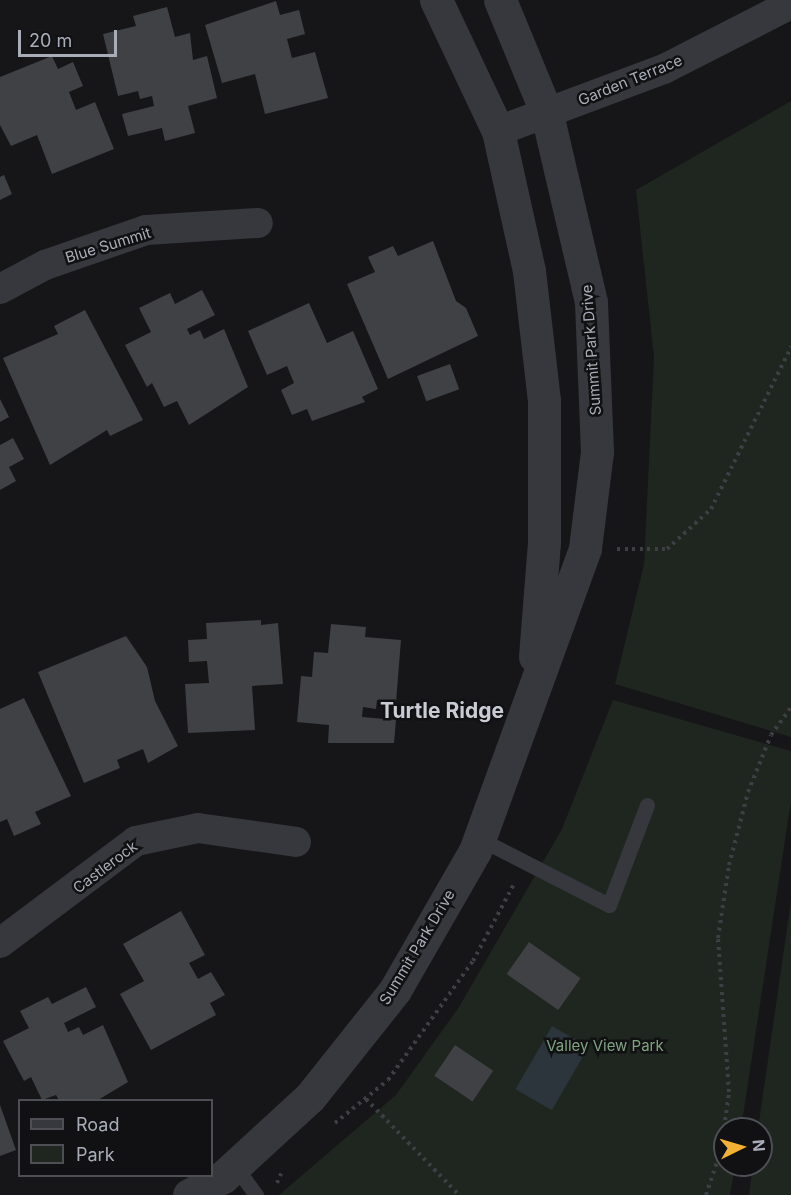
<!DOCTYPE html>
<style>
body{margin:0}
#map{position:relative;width:791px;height:1195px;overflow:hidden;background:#161618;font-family:Inter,sans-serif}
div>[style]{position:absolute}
.green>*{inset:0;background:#1e261f}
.water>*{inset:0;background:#2c353c;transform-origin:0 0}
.building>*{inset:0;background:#404145;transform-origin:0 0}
.path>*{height:4px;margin-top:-2px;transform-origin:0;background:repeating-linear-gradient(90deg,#3d3f44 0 3px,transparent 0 7.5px)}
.service>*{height:15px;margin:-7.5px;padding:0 7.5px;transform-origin:7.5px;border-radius:7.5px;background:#37383d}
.minor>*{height:30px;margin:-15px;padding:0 15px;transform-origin:15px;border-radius:15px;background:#37383d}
.tertiary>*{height:33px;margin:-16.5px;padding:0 16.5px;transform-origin:16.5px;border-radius:16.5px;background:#37383d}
span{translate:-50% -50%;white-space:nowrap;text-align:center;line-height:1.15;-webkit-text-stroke:5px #111113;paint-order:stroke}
.street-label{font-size:15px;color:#a8adb8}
.park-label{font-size:15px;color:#7fa381}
.district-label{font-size:21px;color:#c9ccd4;font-weight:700}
.legend{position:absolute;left:18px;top:1099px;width:195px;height:78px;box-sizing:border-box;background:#111113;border:2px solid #4d4f55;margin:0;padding:8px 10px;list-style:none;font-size:18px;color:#a8adb8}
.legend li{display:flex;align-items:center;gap:12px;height:30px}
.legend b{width:30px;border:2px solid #4d4f55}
.north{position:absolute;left:713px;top:1117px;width:60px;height:60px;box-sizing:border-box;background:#111113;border:2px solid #4d4f55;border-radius:50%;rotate:85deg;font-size:16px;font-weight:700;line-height:24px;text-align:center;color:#a8adb8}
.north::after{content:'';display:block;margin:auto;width:21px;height:27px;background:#f2b134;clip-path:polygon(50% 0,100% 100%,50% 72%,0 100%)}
.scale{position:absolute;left:18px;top:30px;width:99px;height:27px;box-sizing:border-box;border:3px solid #a8adb8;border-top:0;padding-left:8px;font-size:18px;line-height:21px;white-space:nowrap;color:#a8adb8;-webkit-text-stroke:4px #111113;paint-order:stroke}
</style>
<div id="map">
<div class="green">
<i style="clip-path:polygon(791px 101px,791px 737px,615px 684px,644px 564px,654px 357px,636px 190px)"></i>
<i style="clip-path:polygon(613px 700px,791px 751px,791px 801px,741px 1129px,725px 1129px,725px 1165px,735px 1165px,730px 1195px,279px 1195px,396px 1095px,459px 1007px,562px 829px)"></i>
<i style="clip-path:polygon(791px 901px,791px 1195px,749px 1195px,753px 1165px,761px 1165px,758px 1129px)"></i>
</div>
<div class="water">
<i style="left:552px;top:1026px;width:42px;height:73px;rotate:30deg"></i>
</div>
<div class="building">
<i style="clip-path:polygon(276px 1px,280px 15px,299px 10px,305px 34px,287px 39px,292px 58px,315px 52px,328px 98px,265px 114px,255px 74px,222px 83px,205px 25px)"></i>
<i style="clip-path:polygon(167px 7px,175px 37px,190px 33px,193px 60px,207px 56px,217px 98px,188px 106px,195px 133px,165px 141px,162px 128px,128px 136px,122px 114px,154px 106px,152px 96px,140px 99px,138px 91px,118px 96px,103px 34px,136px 26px,133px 16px)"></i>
<i style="clip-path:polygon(52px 56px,58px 69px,73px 62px,83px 86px,69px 92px,76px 110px,95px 102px,114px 149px,52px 174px,37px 135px,11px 146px,0 125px,0 77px)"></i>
<i style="clip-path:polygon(4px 175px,12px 194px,0 200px,0 177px)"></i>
<i style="clip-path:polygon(433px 241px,456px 301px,466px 308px,478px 336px,388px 379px,347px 284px,375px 272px,368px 257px,393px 246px,398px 256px)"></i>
<i style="clip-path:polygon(202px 290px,215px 315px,187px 329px,190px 335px,200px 330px,204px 339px,224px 329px,248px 387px,189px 425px,177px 401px,164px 407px,152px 383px,147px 387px,125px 345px,151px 332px,139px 308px,170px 293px,175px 304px)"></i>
<i style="clip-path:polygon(309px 303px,327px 343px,353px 331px,378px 389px,362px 397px,365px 402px,312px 421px,307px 409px,292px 415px,281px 390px,294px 383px,287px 366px,267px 375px,248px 331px)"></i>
<i style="clip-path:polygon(85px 310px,143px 420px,110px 436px,107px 430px,50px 465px,3px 358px,58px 334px,54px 326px)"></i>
<i style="left:450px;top:364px;width:27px;height:35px;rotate:70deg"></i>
<i style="clip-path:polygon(0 399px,9px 417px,0 422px)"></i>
<i style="clip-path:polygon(13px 438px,24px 459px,9px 467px,16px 481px,0 490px,0 445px)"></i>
<i style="clip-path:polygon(261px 620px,261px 625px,278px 623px,283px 684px,252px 686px,255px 730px,188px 733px,185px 684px,209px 683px,207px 661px,189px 662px,188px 640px,207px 639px,206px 623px)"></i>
<i style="clip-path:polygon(331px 624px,366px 627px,365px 637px,401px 640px,396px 702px,377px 700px,376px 709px,363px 707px,362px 717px,396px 720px,394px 743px,328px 743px,329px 725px,297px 722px,301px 676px,312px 677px,314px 652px,328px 653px)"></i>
<i style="clip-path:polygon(126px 636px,147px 667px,155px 701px,178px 746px,148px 763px,143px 749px,117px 760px,120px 768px,84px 783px,38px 672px)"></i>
<i style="clip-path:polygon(24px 698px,71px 796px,35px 812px,41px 824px,14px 836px,7px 819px,0 822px,0 709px)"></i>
<i style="clip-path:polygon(181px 911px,205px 955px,189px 963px,198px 979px,211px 972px,225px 995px,210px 1003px,216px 1015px,151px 1050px,120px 994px,144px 981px,123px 944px)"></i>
<i style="left:529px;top:942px;width:63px;height:39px;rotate:35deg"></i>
<i style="clip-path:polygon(86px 987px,96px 1007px,64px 1023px,68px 1032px,79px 1027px,83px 1035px,103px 1025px,128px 1082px,98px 1100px,59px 1100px,56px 1095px,42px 1100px,31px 1077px,24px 1081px,3px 1041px,29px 1028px,20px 1011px,48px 997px,52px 1004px)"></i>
<i style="left:455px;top:1045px;width:46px;height:37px;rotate:34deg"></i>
<i style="clip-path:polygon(0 1105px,16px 1150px,0 1156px)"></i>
</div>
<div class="path">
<i style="left:617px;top:549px;width:50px"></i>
<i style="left:667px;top:549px;width:59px;rotate:-42.3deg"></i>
<i style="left:711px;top:509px;width:181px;rotate:-63.7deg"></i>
<i style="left:366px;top:1099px;width:134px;rotate:45.9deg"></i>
<i style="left:335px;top:1123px;width:68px;rotate:-39.1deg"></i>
<i style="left:388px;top:1080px;width:146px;rotate:-54.5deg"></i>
<i style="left:473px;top:961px;width:87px;rotate:-62deg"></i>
<i style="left:277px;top:1183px;width:15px;rotate:-67deg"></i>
<i style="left:706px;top:1195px;width:47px;rotate:-71.6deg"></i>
<i style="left:721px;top:1150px;width:59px;rotate:-82.1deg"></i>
<i style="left:729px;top:1092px;width:154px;rotate:-94.1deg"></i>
<i style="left:718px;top:938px;width:74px;rotate:-81.4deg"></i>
<i style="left:729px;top:865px;width:75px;rotate:-75.4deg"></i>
<i style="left:748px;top:792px;width:61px;rotate:-68deg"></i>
<i style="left:771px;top:735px;width:34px;rotate:-54deg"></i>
</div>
<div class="service">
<i style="left:480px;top:839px;width:145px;rotate:27.1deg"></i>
<i style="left:609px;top:905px;width:107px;rotate:-69.2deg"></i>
<i style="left:235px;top:1166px;width:36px;rotate:54deg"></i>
</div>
<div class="minor">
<i style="left:498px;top:131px;width:177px;rotate:-20.5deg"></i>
<i style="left:664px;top:69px;width:143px;rotate:-27.1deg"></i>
<i style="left:0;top:289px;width:51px;rotate:-28.1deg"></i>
<i style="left:45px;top:265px;width:107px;rotate:-19.1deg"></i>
<i style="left:146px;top:230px;width:112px;rotate:-3.6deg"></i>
<i style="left:0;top:943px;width:170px;rotate:-36.9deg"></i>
<i style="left:136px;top:841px;width:63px;rotate:-11.8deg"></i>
<i style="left:198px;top:828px;width:99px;rotate:8.1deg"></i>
</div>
<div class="tertiary">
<i style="left:436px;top:0;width:145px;rotate:64.7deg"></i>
<i style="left:498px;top:131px;width:143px;rotate:77.5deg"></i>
<i style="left:529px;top:271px;width:130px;rotate:83.4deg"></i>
<i style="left:544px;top:400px;width:142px;rotate:90deg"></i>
<i style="left:544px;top:542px;width:115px;rotate:94.5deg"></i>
<i style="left:189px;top:1195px;width:38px;rotate:-28deg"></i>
<i style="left:223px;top:1177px;width:118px;rotate:-42.6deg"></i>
<i style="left:310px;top:1097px;width:137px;rotate:-51.5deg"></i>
<i style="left:395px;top:990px;width:160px;rotate:-60.1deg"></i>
<i style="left:475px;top:851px;width:322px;rotate:-70deg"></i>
<i style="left:585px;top:548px;width:97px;rotate:-82.9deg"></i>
<i style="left:597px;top:452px;width:150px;rotate:-92.3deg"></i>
<i style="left:591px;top:302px;width:193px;rotate:-103.2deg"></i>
<i style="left:547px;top:114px;width:123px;rotate:-112.4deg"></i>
</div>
<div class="street-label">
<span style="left:630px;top:80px;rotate:-22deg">Garden Terrace</span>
<span style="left:108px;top:245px;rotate:-17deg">Blue Summit</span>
<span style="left:591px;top:350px;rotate:-94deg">Summit Park Drive</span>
<span style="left:105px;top:867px;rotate:-37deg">Castlerock</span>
<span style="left:417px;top:947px;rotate:-59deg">Summit Park Drive</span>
</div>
<div class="park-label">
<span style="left:605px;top:1046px">Valley View Park</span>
</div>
<div class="district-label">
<span style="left:442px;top:711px">Turtle Ridge</span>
</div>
<ul class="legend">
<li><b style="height:8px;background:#37383d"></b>Road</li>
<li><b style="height:16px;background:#1e261f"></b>Park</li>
</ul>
<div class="north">N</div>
<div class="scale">20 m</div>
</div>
